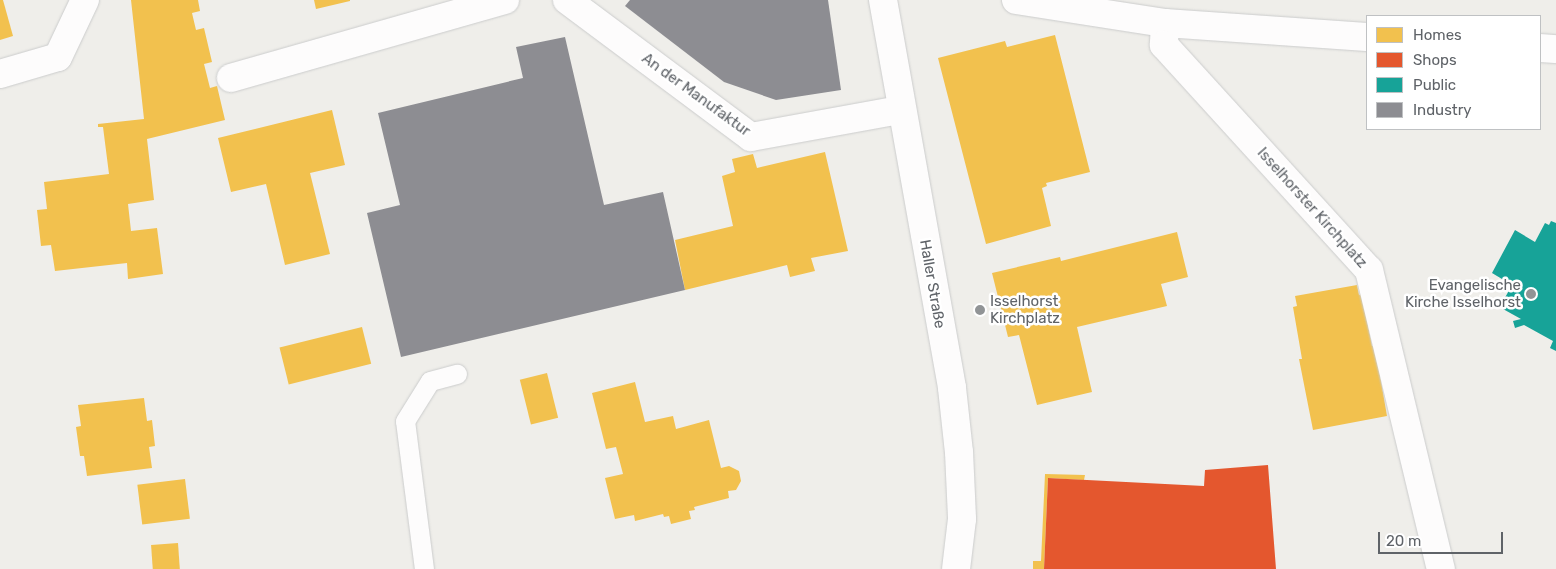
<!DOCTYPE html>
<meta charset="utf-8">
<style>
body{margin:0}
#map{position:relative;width:1556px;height:569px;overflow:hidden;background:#efeeea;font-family:Rubik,sans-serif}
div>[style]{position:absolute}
.homes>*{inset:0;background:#f2c14e;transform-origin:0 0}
.shops>*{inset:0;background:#e4572e}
.public>*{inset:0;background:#17a398}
.industry>*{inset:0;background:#8d8d92}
.roads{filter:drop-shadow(0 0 1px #cbcccc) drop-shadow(0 0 1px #cbcccc)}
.lane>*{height:19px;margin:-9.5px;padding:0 9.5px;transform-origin:9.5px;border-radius:9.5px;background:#fdfcfc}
.street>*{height:28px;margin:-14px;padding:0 14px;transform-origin:14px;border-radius:14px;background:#fdfcfc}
.secondary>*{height:28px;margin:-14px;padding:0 14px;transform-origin:14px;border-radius:14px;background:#fdfcfc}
.dots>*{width:14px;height:14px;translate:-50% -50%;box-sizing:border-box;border:2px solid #fff;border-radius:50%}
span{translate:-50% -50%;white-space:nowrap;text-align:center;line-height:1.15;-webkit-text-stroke:5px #fff;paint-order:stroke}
.street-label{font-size:15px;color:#5f6368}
.poi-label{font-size:15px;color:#5f6368}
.right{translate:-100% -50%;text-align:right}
.left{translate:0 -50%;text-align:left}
.legend{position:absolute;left:1366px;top:15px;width:175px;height:115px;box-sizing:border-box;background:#fff;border:1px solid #bfc1c3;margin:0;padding:6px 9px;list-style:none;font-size:15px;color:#5f6368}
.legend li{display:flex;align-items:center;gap:10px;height:25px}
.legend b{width:25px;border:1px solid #bfc1c3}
.scale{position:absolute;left:1378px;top:532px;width:125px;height:22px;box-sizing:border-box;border:2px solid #5f6368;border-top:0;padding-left:6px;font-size:15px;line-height:18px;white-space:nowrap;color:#5f6368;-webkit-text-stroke:4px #fff;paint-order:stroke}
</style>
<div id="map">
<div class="homes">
<i style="clip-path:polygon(0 0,3px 0,13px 36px,0 40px)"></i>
<i style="clip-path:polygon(131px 0,198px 0,200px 11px,192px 13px,196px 30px,204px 28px,212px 62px,204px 64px,210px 88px,217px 86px,225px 120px,147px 139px,154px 200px,128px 204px,131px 231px,157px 228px,163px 274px,128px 279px,127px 263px,55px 271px,51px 245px,41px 246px,37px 210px,47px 209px,44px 182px,109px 174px,103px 127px,98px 127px,98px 124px,144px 119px)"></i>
<i style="clip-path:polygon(314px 0,350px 0,350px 1px,316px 9px)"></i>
<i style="clip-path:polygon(1055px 35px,1090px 172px,1046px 183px,1047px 186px,1042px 188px,1051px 226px,986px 244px,938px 58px,1005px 41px,1007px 47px)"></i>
<i style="clip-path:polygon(332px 110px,345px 165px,310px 173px,330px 254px,285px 265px,266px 184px,231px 192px,218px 138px)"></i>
<i style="clip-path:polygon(825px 152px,848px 251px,811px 258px,815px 271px,790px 277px,787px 265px,685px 290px,675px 240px,733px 226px,722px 176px,735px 172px,732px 159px,753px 154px,757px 168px)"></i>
<i style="clip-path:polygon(1177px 232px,1188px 277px,1161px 284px,1167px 306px,1077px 327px,1092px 392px,1037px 405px,1019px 335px,1008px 337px,992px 273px,1060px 257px,1061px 261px)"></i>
<i style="clip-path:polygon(1357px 285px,1359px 295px,1362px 294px,1372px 346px,1375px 346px,1387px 416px,1313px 430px,1299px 359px,1302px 359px,1293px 307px,1297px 306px,1295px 296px)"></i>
<i style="left:362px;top:327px;width:38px;height:85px;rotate:76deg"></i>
<i style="left:547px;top:373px;width:46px;height:28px;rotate:76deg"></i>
<i style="clip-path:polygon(635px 382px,645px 422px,673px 416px,676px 429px,709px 420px,721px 468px,729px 466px,739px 471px,741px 481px,736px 490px,728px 491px,729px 498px,694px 507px,695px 510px,689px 511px,691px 519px,671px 524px,669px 516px,664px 517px,663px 514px,635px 521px,634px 515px,615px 519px,605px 478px,623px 474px,616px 447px,606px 449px,592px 393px)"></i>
<i style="clip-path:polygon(144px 398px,147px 421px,152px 420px,155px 446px,149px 447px,152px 468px,87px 476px,84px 456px,80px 456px,76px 427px,81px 426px,78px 405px)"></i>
<i style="clip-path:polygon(1045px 474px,1085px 475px,1084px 480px,1048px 478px,1044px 569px,1033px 569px,1033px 561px,1041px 561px)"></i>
<i style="left:185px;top:479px;width:40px;height:48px;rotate:83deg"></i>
<i style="left:178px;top:543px;width:26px;height:27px;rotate:86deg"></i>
</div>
<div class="shops">
<i style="clip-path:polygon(1268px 465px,1276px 569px,1044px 569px,1048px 478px,1204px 486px,1205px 470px)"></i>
</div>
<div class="public">
<i style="clip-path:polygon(1551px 221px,1556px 223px,1556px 351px,1550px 348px,1553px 341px,1524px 325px,1515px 328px,1513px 321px,1521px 319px,1503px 309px,1506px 305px,1502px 303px,1512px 285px,1492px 273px,1515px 230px,1535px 242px,1545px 223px,1549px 225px)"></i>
</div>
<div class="industry">
<i style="clip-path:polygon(630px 0,828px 0,841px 90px,776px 100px,724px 82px,625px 6px)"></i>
<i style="clip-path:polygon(565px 37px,604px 205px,663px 192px,685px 290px,401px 357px,367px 213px,400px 205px,378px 113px,523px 78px,516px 47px)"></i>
</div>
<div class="roads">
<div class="lane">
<i style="left:424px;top:569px;width:149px;rotate:-97.3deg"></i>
<i style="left:405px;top:421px;width:47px;rotate:-58deg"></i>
<i style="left:430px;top:381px;width:28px;rotate:-15deg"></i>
</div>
<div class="street">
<i style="left:567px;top:0;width:229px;rotate:36.7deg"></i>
<i style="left:751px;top:137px;width:151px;rotate:-10.3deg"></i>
<i style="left:1016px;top:0;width:151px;rotate:8.8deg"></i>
<i style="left:1165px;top:23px;width:202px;rotate:4deg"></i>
<i style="left:1165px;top:23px;width:22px;rotate:93deg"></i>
<i style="left:1164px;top:45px;width:304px;rotate:47.7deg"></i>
<i style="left:1369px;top:270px;width:308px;rotate:76.5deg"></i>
<i style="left:1540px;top:48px;width:16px;rotate:4deg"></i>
<i style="left:0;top:74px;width:60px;rotate:-16.3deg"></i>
<i style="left:58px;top:57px;width:63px;rotate:-64.7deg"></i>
<i style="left:231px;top:78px;width:285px;rotate:-15.9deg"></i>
</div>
<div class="secondary">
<i style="left:883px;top:0;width:394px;rotate:79.9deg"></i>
<i style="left:952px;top:388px;width:64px;rotate:83.8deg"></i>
<i style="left:959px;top:452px;width:67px;rotate:87.4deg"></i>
<i style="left:962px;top:519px;width:50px;rotate:96.8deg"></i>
</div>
</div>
<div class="dots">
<i style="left:1531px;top:294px;background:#919496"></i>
<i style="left:980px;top:310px;background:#919496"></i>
</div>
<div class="street-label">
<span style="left:696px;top:95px;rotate:36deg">An der Manufaktur</span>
<span style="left:1312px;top:208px;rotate:48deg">Isselhorster Kirchplatz</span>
<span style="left:932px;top:284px;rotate:80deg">Haller Straße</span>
</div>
<div class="poi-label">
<span class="right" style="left:1521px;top:294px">Evangelische<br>Kirche Isselhorst</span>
<span class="left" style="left:990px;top:310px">Isselhorst<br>Kirchplatz</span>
</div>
<ul class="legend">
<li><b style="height:14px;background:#f2c14e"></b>Homes</li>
<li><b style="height:14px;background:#e4572e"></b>Shops</li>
<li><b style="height:14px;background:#17a398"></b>Public</li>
<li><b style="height:14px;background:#8d8d92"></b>Industry</li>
</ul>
<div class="scale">20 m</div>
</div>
